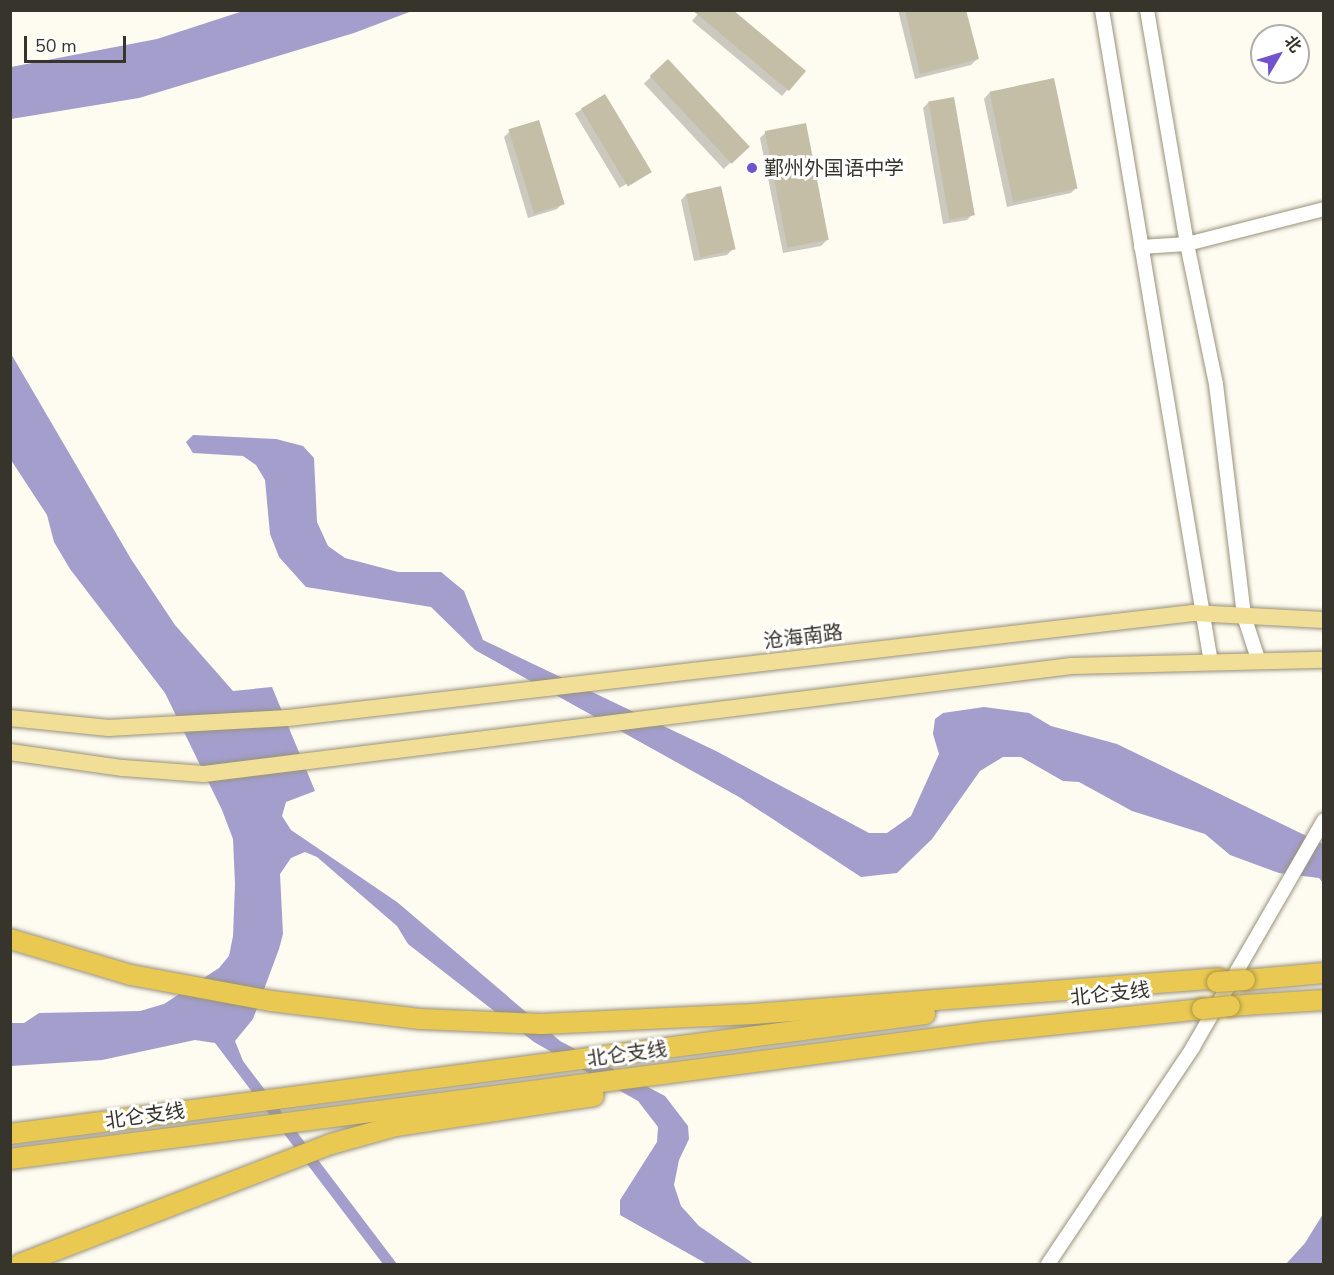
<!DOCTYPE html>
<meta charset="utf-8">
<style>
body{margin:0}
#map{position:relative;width:1334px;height:1275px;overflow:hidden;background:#fefbf1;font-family:"Nunito Sans","Noto Sans SC",sans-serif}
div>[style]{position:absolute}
.water>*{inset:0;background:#a39ecc}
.shadow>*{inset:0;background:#0003;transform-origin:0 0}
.building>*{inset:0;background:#c5bea7;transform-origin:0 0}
.roads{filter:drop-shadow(0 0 2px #98927b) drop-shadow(0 0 2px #98927b)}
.minor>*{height:14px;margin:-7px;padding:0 7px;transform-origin:7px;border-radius:7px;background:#fff}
.major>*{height:16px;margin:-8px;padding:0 8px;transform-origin:8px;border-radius:8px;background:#f2df97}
.highway>*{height:20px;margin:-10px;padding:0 10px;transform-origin:10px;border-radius:10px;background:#eac952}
.bridges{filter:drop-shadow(0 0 2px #ab9544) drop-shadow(0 0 2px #ab9544)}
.highway-bridge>*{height:20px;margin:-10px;padding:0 10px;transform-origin:10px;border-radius:10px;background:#eac952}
.dots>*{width:16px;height:16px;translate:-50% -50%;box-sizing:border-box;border:3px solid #fff;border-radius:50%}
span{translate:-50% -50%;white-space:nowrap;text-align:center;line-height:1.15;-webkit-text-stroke:6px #fff;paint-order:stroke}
.poi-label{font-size:20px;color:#37342b}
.left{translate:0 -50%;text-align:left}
.street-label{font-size:20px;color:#37342b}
.frame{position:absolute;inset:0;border:12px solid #37342b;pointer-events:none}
.north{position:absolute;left:1250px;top:24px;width:60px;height:60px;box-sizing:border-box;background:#fff;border:2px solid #afaeaa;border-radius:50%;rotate:52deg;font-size:16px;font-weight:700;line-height:24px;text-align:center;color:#37342b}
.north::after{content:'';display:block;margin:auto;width:21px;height:27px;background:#7153cd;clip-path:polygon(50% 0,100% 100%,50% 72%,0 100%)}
.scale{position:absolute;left:24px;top:36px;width:102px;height:27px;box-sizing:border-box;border:3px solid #37342b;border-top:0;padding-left:8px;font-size:18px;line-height:21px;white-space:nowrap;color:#37342b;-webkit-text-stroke:4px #fff;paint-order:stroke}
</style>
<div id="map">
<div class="water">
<i style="clip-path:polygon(243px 11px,412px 11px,354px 33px,139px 98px,11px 119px,11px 67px,157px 39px)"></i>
<i style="clip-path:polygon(10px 352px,131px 559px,175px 625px,233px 691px,272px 687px,315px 791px,286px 802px,282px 816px,291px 830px,397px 902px,560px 1041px,665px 1096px,688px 1126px,689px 1139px,679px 1160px,674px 1185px,681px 1206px,699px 1226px,754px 1264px,707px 1264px,620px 1215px,620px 1200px,657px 1142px,658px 1127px,638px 1101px,534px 1042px,408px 944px,397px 926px,317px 857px,305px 852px,291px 858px,280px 874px,283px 934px,279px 949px,253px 1019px,235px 1041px,243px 1061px,397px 1264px,383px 1264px,215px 1043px,195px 1040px,102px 1060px,11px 1066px,11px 1023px,24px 1023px,39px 1013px,140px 1011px,164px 1004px,219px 968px,229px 956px,233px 936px,235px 884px,233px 839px,222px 810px,165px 693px,70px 569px,54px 542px,47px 515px,11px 460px)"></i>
<i style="clip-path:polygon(193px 435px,276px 439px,303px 446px,314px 458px,317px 522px,328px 546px,345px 558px,398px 572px,441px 572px,464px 591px,483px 640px,716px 751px,869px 833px,887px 833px,911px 816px,939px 754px,933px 734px,935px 719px,943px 713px,984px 707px,1029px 713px,1051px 726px,1117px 744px,1323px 844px,1323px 883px,1319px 878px,1279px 873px,1230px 855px,1205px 834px,1132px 811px,1079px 782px,1063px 781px,1021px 757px,1003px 757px,980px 771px,932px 839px,897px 873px,861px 877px,739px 797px,475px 650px,431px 607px,306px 587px,279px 557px,270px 534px,265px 480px,256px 465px,243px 456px,193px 453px,186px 442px)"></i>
<i style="clip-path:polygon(1323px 1214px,1323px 1264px,1286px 1264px,1305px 1243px)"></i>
</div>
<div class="shadow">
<i style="clip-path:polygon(701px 10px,803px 72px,782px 96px,692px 21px)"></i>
<i style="clip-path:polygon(898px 10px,965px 10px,977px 59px,971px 65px,915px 79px)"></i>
<i style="left:668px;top:61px;width:117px;height:33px;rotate:47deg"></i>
<i style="clip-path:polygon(989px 93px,1077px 187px,1071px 193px,1007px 207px,984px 99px)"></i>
<i style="left:604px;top:96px;width:87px;height:34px;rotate:59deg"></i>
<i style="clip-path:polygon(929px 102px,973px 214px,967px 220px,943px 224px,923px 108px)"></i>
<i style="clip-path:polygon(510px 131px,563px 203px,557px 209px,528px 218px,504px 137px)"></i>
<i style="clip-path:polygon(766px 132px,827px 240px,821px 246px,783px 253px,760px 138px)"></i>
<i style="clip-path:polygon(687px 194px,733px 249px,727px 255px,694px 261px,681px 200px)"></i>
</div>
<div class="building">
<i style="clip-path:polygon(692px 10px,733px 10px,806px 71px,789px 91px)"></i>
<i style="clip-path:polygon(905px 10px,966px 10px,979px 59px,920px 74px)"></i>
<i style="left:668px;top:59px;width:120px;height:25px;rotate:47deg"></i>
<i style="left:1054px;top:78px;width:113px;height:66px;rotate:78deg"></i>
<i style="left:605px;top:94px;width:91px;height:28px;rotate:59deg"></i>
<i style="left:954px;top:97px;width:120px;height:26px;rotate:80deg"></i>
<i style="left:539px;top:120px;width:88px;height:32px;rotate:73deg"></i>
<i style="left:806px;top:123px;width:119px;height:42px;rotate:79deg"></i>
<i style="left:721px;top:186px;width:65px;height:36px;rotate:77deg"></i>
</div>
<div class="roads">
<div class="minor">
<i style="left:1102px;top:10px;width:662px;rotate:80.52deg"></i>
<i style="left:1147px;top:10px;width:237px;rotate:80.3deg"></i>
<i style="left:1187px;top:244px;width:143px;rotate:78.3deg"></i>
<i style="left:1216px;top:384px;width:234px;rotate:83.1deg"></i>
<i style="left:1244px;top:616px;width:48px;rotate:71.9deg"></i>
<i style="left:1141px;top:247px;width:46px;rotate:-3.7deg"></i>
<i style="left:1187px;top:244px;width:141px;rotate:-14.3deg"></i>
<i style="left:1048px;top:1264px;width:261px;rotate:-56.2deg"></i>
<i style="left:1193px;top:1047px;width:262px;rotate:-60deg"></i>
</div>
<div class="major">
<i style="left:10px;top:718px;width:99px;rotate:5.8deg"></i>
<i style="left:108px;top:728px;width:180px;rotate:-3.2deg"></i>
<i style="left:288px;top:718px;width:911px;rotate:-6.62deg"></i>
<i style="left:1193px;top:613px;width:131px;rotate:3.1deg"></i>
<i style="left:10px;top:752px;width:114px;rotate:8.1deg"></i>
<i style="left:123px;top:768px;width:81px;rotate:4.2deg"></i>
<i style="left:204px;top:774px;width:874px;rotate:-7.1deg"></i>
<i style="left:1071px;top:666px;width:253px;rotate:-1.4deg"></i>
</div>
<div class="highway">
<i style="left:10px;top:939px;width:126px;rotate:16.6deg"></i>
<i style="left:131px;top:975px;width:142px;rotate:10.5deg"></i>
<i style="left:271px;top:1001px;width:150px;rotate:6.9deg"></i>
<i style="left:420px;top:1019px;width:122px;rotate:2.3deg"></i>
<i style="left:542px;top:1024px;width:211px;rotate:-2.7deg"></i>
<i style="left:753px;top:1014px;width:467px;rotate:-4.4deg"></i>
<i style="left:1245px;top:980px;width:79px;rotate:-5.1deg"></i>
<i style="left:1230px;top:1006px;width:94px;rotate:-3.7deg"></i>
<i style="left:10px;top:1134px;width:923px;rotate:-7.47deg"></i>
<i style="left:10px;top:1159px;width:982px;rotate:-7.43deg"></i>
<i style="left:984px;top:1032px;width:219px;rotate:-6deg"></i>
<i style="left:20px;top:1264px;width:333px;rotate:-21.1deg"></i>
<i style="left:331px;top:1144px;width:67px;rotate:-15.5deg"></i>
<i style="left:396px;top:1126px;width:200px;rotate:-8.6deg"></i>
</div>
</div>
<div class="bridges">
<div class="highway-bridge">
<i style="left:1217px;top:982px;width:28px;rotate:-4deg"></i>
<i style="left:1202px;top:1009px;width:28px;rotate:-6deg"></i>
</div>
</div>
<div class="dots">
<i style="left:752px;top:168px;background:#7153cd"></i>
</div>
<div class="poi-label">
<span class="left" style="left:764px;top:168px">鄞州外国语中学</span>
</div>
<div class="street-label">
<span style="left:803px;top:637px;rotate:-7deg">沧海南路</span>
<span style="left:1110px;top:994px;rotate:-6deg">北仑支线</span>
<span style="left:627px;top:1054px;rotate:-8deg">北仑支线</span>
<span style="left:145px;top:1116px;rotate:-8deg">北仑支线</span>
</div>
<div class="frame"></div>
<div class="north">北</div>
<div class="scale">50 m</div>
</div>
